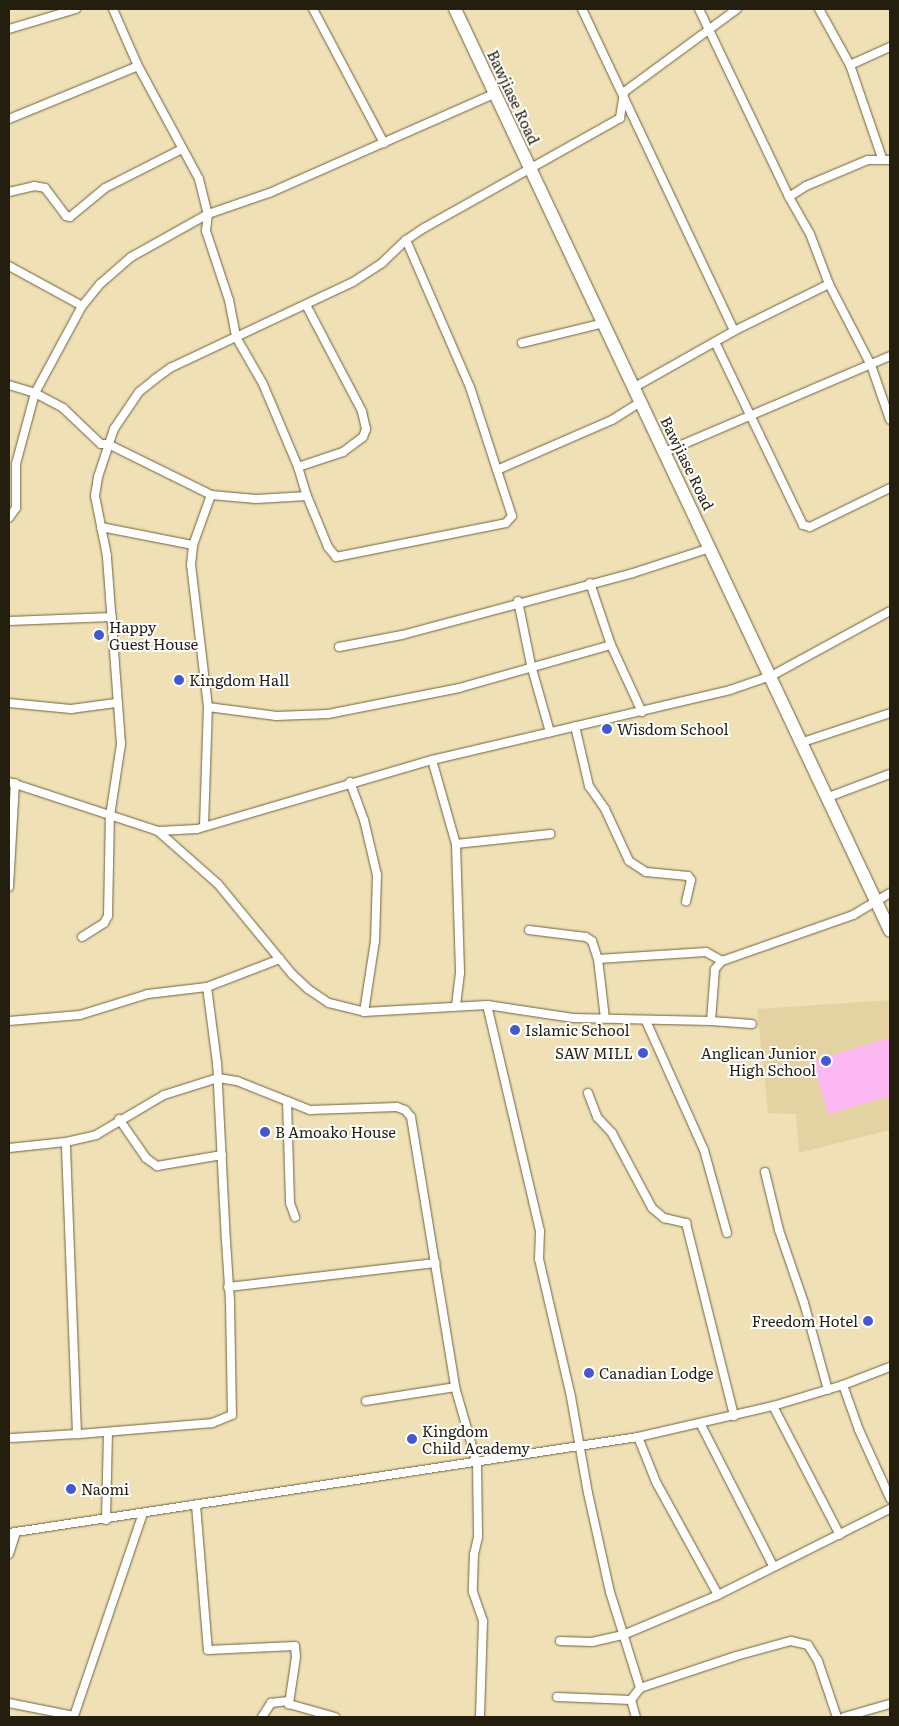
<!DOCTYPE html>
<style>
body{margin:0}
#map{position:relative;width:899px;height:1726px;overflow:hidden;background:#efe0b6;font-family:Literata,serif}
div>[style]{position:absolute}
.built>*{inset:0;background:#e4d3a2}
.green>*{inset:0;background:#fbb8f3}
.roads{filter:drop-shadow(0 0 1px #6f623c) drop-shadow(0 0 1px #6f623c)}
.street>*{height:8px;margin:-4px;padding:0 4px;transform-origin:4px;border-radius:4px;background:#fff}
.primary>*{height:12px;margin:-6px;padding:0 6px;transform-origin:6px;border-radius:6px;background:#fff}
.dots>*{width:14px;height:14px;translate:-50% -50%;box-sizing:border-box;border:2px solid #fff;border-radius:50%}
span{translate:-50% -50%;white-space:nowrap;text-align:center;line-height:1.15;-webkit-text-stroke:4px #fff;paint-order:stroke}
.street-label{font-size:15px;color:#241e0f}
.poi-label{font-size:15px;color:#241e0f}
.left{translate:0 -50%;text-align:left}
.right{translate:-100% -50%;text-align:right}
.frame{position:absolute;inset:0;border:10px solid #241e0f;pointer-events:none}
</style>
<div id="map">
<div class="built">
<i style="clip-path:polygon(890px 1000px,890px 1130px,799px 1153px,796px 1114px,768px 1113px,757px 1009px)"></i>
</div>
<div class="green">
<i style="clip-path:polygon(890px 1038px,890px 1096px,828px 1114px,812px 1061px)"></i>
</div>
<div class="roads">
<div class="street">
<i style="left:113px;top:9px;width:62px;rotate:66.3deg"></i>
<i style="left:138px;top:66px;width:128px;rotate:61.6deg"></i>
<i style="left:199px;top:179px;width:36px;rotate:76deg"></i>
<i style="left:208px;top:214px;width:88px;rotate:150.8deg"></i>
<i style="left:131px;top:257px;width:41px;rotate:138.9deg"></i>
<i style="left:100px;top:284px;width:28px;rotate:129deg"></i>
<i style="left:82px;top:306px;width:99px;rotate:118.4deg"></i>
<i style="left:35px;top:393px;width:32px;rotate:28deg"></i>
<i style="left:63px;top:408px;width:52px;rotate:43.5deg"></i>
<i style="left:101px;top:444px;width:7px"></i>
<i style="left:108px;top:444px;width:115px;rotate:26.3deg"></i>
<i style="left:313px;top:9px;width:152px;rotate:62.1deg"></i>
<i style="left:582px;top:9px;width:356px;rotate:64.7deg"></i>
<i style="left:699px;top:9px;width:208px;rotate:64.4deg"></i>
<i style="left:819px;top:9px;width:64px;rotate:61deg"></i>
<i style="left:850px;top:65px;width:98px;rotate:71deg"></i>
<i style="left:9px;top:29px;width:70px;rotate:-16.6deg"></i>
<i style="left:850px;top:65px;width:44px;rotate:-24.2deg"></i>
<i style="left:496px;top:93px;width:248px;rotate:156.2deg"></i>
<i style="left:269px;top:193px;width:65px;rotate:161deg"></i>
<i style="left:208px;top:214px;width:17px;rotate:97deg"></i>
<i style="left:206px;top:231px;width:73px;rotate:71.6deg"></i>
<i style="left:229px;top:300px;width:38px;rotate:79deg"></i>
<i style="left:236px;top:337px;width:129px;rotate:-25.2deg"></i>
<i style="left:353px;top:282px;width:35px;rotate:-33deg"></i>
<i style="left:382px;top:263px;width:33px;rotate:-44deg"></i>
<i style="left:406px;top:240px;width:22px;rotate:-34deg"></i>
<i style="left:424px;top:228px;width:225px;rotate:-29.3deg"></i>
<i style="left:620px;top:118px;width:26px;rotate:-81deg"></i>
<i style="left:624px;top:92px;width:140px;rotate:-36.3deg"></i>
<i style="left:9px;top:119px;width:139px;rotate:-22.3deg"></i>
<i style="left:9px;top:192px;width:26px;rotate:-13deg"></i>
<i style="left:34px;top:186px;width:11px;rotate:10deg"></i>
<i style="left:45px;top:188px;width:35px;rotate:53deg"></i>
<i style="left:66px;top:216px;width:4px;rotate:14deg"></i>
<i style="left:70px;top:217px;width:45px;rotate:-39.6deg"></i>
<i style="left:105px;top:188px;width:86px;rotate:-26.9deg"></i>
<i style="left:406px;top:240px;width:160px;rotate:66.5deg"></i>
<i style="left:470px;top:387px;width:87px;rotate:72deg"></i>
<i style="left:9px;top:266px;width:83px;rotate:28.7deg"></i>
<i style="left:829px;top:284px;width:53px;rotate:-110.8deg"></i>
<i style="left:810px;top:234px;width:43px;rotate:-119.6deg"></i>
<i style="left:789px;top:197px;width:20px;rotate:-33deg"></i>
<i style="left:806px;top:186px;width:67px;rotate:-22.8deg"></i>
<i style="left:868px;top:160px;width:22px"></i>
<i style="left:715px;top:342px;width:203px;rotate:64.3deg"></i>
<i style="left:803px;top:525px;width:7px;rotate:16deg"></i>
<i style="left:810px;top:527px;width:89px;rotate:-26deg"></i>
<i style="left:522px;top:343px;width:84px;rotate:-13.7deg"></i>
<i style="left:9px;top:385px;width:27px;rotate:17deg"></i>
<i style="left:35px;top:393px;width:73px;rotate:105deg"></i>
<i style="left:16px;top:464px;width:44px;rotate:90deg"></i>
<i style="left:16px;top:508px;width:12px;rotate:125deg"></i>
<i style="left:633px;top:388px;width:116px;rotate:-29.4deg"></i>
<i style="left:734px;top:331px;width:106px;rotate:-26.3deg"></i>
<i style="left:829px;top:284px;width:91px;rotate:62.6deg"></i>
<i style="left:871px;top:365px;width:58px;rotate:70.9deg"></i>
<i style="left:665px;top:452px;width:245px;rotate:-23.1deg"></i>
<i style="left:298px;top:467px;width:47px;rotate:-18.4deg"></i>
<i style="left:343px;top:452px;width:25px;rotate:-37deg"></i>
<i style="left:363px;top:437px;width:9px;rotate:-69deg"></i>
<i style="left:366px;top:429px;width:18px;rotate:-103deg"></i>
<i style="left:362px;top:411px;width:120px;rotate:-117.8deg"></i>
<i style="left:101px;top:527px;width:94px;rotate:11.1deg"></i>
<i style="left:590px;top:583px;width:65px;rotate:71.3deg"></i>
<i style="left:518px;top:601px;width:65px;rotate:78.5deg"></i>
<i style="left:531px;top:665px;width:70px;rotate:74.2deg"></i>
<i style="left:9px;top:621px;width:103px;rotate:-2.2deg"></i>
<i style="left:339px;top:647px;width:64px;rotate:-10.8deg"></i>
<i style="left:402px;top:635px;width:239px;rotate:-15deg"></i>
<i style="left:633px;top:573px;width:81px;rotate:-18deg"></i>
<i style="left:9px;top:703px;width:62px;rotate:5.5deg"></i>
<i style="left:71px;top:709px;width:45px;rotate:-7.6deg"></i>
<i style="left:208px;top:707px;width:143px;rotate:-96.8deg"></i>
<i style="left:191px;top:565px;width:20px;rotate:-84deg"></i>
<i style="left:193px;top:545px;width:53px;rotate:-70.2deg"></i>
<i style="left:211px;top:495px;width:45px;rotate:5.1deg"></i>
<i style="left:256px;top:499px;width:51px;rotate:-3.4deg"></i>
<i style="left:307px;top:496px;width:55px;rotate:67.6deg"></i>
<i style="left:328px;top:547px;width:13px;rotate:51deg"></i>
<i style="left:336px;top:557px;width:173px;rotate:-11.3deg"></i>
<i style="left:506px;top:523px;width:9px;rotate:-49deg"></i>
<i style="left:512px;top:516px;width:48px;rotate:-108.1deg"></i>
<i style="left:497px;top:470px;width:125px;rotate:-23.5deg"></i>
<i style="left:612px;top:420px;width:34px;rotate:-32deg"></i>
<i style="left:575px;top:726px;width:62px;rotate:76.9deg"></i>
<i style="left:589px;top:786px;width:28px;rotate:55deg"></i>
<i style="left:605px;top:809px;width:57px;rotate:65.2deg"></i>
<i style="left:629px;top:861px;width:20px;rotate:33deg"></i>
<i style="left:646px;top:872px;width:42px;rotate:5.4deg"></i>
<i style="left:688px;top:876px;width:5px;rotate:53deg"></i>
<i style="left:691px;top:880px;width:22px;rotate:103deg"></i>
<i style="left:803px;top:742px;width:92px;rotate:-18.4deg"></i>
<i style="left:432px;top:760px;width:87px;rotate:74.1deg"></i>
<i style="left:456px;top:844px;width:129px;rotate:88.2deg"></i>
<i style="left:460px;top:973px;width:32px;rotate:97deg"></i>
<i style="left:9px;top:782px;width:157px;rotate:18.2deg"></i>
<i style="left:158px;top:831px;width:39px;rotate:-3deg"></i>
<i style="left:197px;top:829px;width:245px;rotate:-16.4deg"></i>
<i style="left:432px;top:760px;width:306px;rotate:-13.2deg"></i>
<i style="left:730px;top:690px;width:43px;rotate:-18.9deg"></i>
<i style="left:771px;top:676px;width:136px;rotate:-28.6deg"></i>
<i style="left:350px;top:782px;width:40px;rotate:69.8deg"></i>
<i style="left:364px;top:820px;width:57px;rotate:76.7deg"></i>
<i style="left:377px;top:875px;width:66px;rotate:91.7deg"></i>
<i style="left:375px;top:941px;width:72px;rotate:98.8deg"></i>
<i style="left:826px;top:798px;width:68px;rotate:-20.6deg"></i>
<i style="left:204px;top:826px;width:119px;rotate:-88.1deg"></i>
<i style="left:208px;top:707px;width:69px;rotate:7.5deg"></i>
<i style="left:276px;top:716px;width:52px;rotate:-2.2deg"></i>
<i style="left:328px;top:714px;width:134px;rotate:-11.2deg"></i>
<i style="left:459px;top:688px;width:158px;rotate:-15.8deg"></i>
<i style="left:611px;top:645px;width:74px;rotate:65.2deg"></i>
<i style="left:158px;top:831px;width:80px;rotate:41.5deg"></i>
<i style="left:218px;top:884px;width:117px;rotate:50.6deg"></i>
<i style="left:292px;top:974px;width:22px;rotate:43deg"></i>
<i style="left:308px;top:989px;width:25px;rotate:34deg"></i>
<i style="left:329px;top:1003px;width:36px;rotate:14deg"></i>
<i style="left:364px;top:1012px;width:123px;rotate:-3.3deg"></i>
<i style="left:487px;top:1005px;width:87px;rotate:8.6deg"></i>
<i style="left:573px;top:1018px;width:138px;rotate:1.2deg"></i>
<i style="left:711px;top:1021px;width:52px;rotate:-85.6deg"></i>
<i style="left:715px;top:969px;width:11px;rotate:-49deg"></i>
<i style="left:722px;top:961px;width:139px;rotate:-19.3deg"></i>
<i style="left:853px;top:915px;width:43px;rotate:-30.7deg"></i>
<i style="left:456px;top:844px;width:95px;rotate:-6.1deg"></i>
<i style="left:9px;top:887px;width:104px;rotate:-86.7deg"></i>
<i style="left:529px;top:930px;width:57px;rotate:7deg"></i>
<i style="left:586px;top:937px;width:7px;rotate:34deg"></i>
<i style="left:592px;top:941px;width:19px;rotate:72deg"></i>
<i style="left:598px;top:959px;width:60px;rotate:83.3deg"></i>
<i style="left:82px;top:937px;width:26px;rotate:-32deg"></i>
<i style="left:104px;top:923px;width:8px;rotate:-60deg"></i>
<i style="left:108px;top:916px;width:100px;rotate:-88.9deg"></i>
<i style="left:110px;top:816px;width:73px;rotate:-81.3deg"></i>
<i style="left:121px;top:744px;width:189px;rotate:-94.3deg"></i>
<i style="left:107px;top:556px;width:61px;rotate:-101.3deg"></i>
<i style="left:95px;top:496px;width:19px;rotate:-81deg"></i>
<i style="left:98px;top:477px;width:51px;rotate:-71.6deg"></i>
<i style="left:114px;top:429px;width:45px;rotate:-56deg"></i>
<i style="left:139px;top:392px;width:21px;rotate:-39deg"></i>
<i style="left:155px;top:379px;width:19px;rotate:-36deg"></i>
<i style="left:170px;top:368px;width:73px;rotate:-25.2deg"></i>
<i style="left:236px;top:337px;width:54px;rotate:60.1deg"></i>
<i style="left:263px;top:384px;width:90px;rotate:67.1deg"></i>
<i style="left:298px;top:467px;width:30px;rotate:73deg"></i>
<i style="left:598px;top:959px;width:108px;rotate:-3.7deg"></i>
<i style="left:706px;top:952px;width:18px;rotate:29deg"></i>
<i style="left:207px;top:987px;width:77px;rotate:82.5deg"></i>
<i style="left:217px;top:1063px;width:15px;rotate:86deg"></i>
<i style="left:218px;top:1078px;width:7px;rotate:90deg"></i>
<i style="left:218px;top:1085px;width:156px;rotate:87.1deg"></i>
<i style="left:226px;top:1241px;width:61px;rotate:86.2deg"></i>
<i style="left:230px;top:1302px;width:113px;rotate:89deg"></i>
<i style="left:232px;top:1415px;width:22px;rotate:158deg"></i>
<i style="left:212px;top:1423px;width:135px;rotate:175.3deg"></i>
<i style="left:77px;top:1434px;width:292px;rotate:-92.2deg"></i>
<i style="left:66px;top:1142px;width:31px;rotate:-13deg"></i>
<i style="left:96px;top:1135px;width:79px;rotate:-30.5deg"></i>
<i style="left:164px;top:1095px;width:57px;rotate:-17.5deg"></i>
<i style="left:218px;top:1078px;width:19px;rotate:9deg"></i>
<i style="left:237px;top:1081px;width:79px;rotate:21.7deg"></i>
<i style="left:310px;top:1110px;width:87px;rotate:-2deg"></i>
<i style="left:397px;top:1107px;width:9px;rotate:21deg"></i>
<i style="left:405px;top:1110px;width:9px;rotate:49deg"></i>
<i style="left:411px;top:1117px;width:274px;rotate:80.7deg"></i>
<i style="left:455px;top:1387px;width:79px;rotate:73.9deg"></i>
<i style="left:477px;top:1463px;width:74px;rotate:89.2deg"></i>
<i style="left:478px;top:1537px;width:17px;rotate:103deg"></i>
<i style="left:474px;top:1554px;width:38px;rotate:92deg"></i>
<i style="left:473px;top:1592px;width:31px;rotate:71deg"></i>
<i style="left:483px;top:1621px;width:96px;rotate:91.8deg"></i>
<i style="left:487px;top:1005px;width:232px;rotate:76.8deg"></i>
<i style="left:540px;top:1231px;width:28px;rotate:92deg"></i>
<i style="left:539px;top:1259px;width:142px;rotate:76.9deg"></i>
<i style="left:571px;top:1397px;width:97px;rotate:80deg"></i>
<i style="left:588px;top:1493px;width:101px;rotate:77.5deg"></i>
<i style="left:610px;top:1592px;width:101px;rotate:72.6deg"></i>
<i style="left:640px;top:1688px;width:15px;rotate:127deg"></i>
<i style="left:631px;top:1700px;width:18px;rotate:74deg"></i>
<i style="left:9px;top:1021px;width:71px;rotate:-4.8deg"></i>
<i style="left:80px;top:1015px;width:71px;rotate:-17.2deg"></i>
<i style="left:148px;top:994px;width:59px;rotate:-6.8deg"></i>
<i style="left:207px;top:987px;width:78px;rotate:-21deg"></i>
<i style="left:646px;top:1021px;width:141px;rotate:65.8deg"></i>
<i style="left:704px;top:1150px;width:86px;rotate:74.5deg"></i>
<i style="left:711px;top:1021px;width:41px;rotate:4.2deg"></i>
<i style="left:588px;top:1093px;width:26px;rotate:69deg"></i>
<i style="left:597px;top:1117px;width:22px;rotate:47deg"></i>
<i style="left:612px;top:1133px;width:85px;rotate:61.9deg"></i>
<i style="left:652px;top:1208px;width:16px;rotate:40deg"></i>
<i style="left:664px;top:1218px;width:23px;rotate:13deg"></i>
<i style="left:686px;top:1223px;width:199px;rotate:76deg"></i>
<i style="left:287px;top:1101px;width:102px;rotate:88.3deg"></i>
<i style="left:290px;top:1203px;width:15px;rotate:70deg"></i>
<i style="left:119px;top:1119px;width:47px;rotate:55.3deg"></i>
<i style="left:146px;top:1158px;width:14px;rotate:36deg"></i>
<i style="left:157px;top:1166px;width:66px;rotate:-9.6deg"></i>
<i style="left:9px;top:1148px;width:57px;rotate:-6deg"></i>
<i style="left:765px;top:1172px;width:60px;rotate:76.4deg"></i>
<i style="left:779px;top:1230px;width:77px;rotate:71.1deg"></i>
<i style="left:804px;top:1303px;width:90px;rotate:74.6deg"></i>
<i style="left:228px;top:1287px;width:209px;rotate:-6.6deg"></i>
<i style="left:843px;top:1385px;width:48px;rotate:70.4deg"></i>
<i style="left:859px;top:1430px;width:75px;rotate:65.5deg"></i>
<i style="left:366px;top:1401px;width:90px;rotate:-8.9deg"></i>
<i style="left:773px;top:1406px;width:145px;rotate:62.6deg"></i>
<i style="left:701px;top:1425px;width:158px;rotate:62.9deg"></i>
<i style="left:638px;top:1437px;width:48px;rotate:68.2deg"></i>
<i style="left:656px;top:1482px;width:129px;rotate:61.2deg"></i>
<i style="left:12px;top:1438px;width:65px;rotate:-3.5deg"></i>
<i style="left:196px;top:1505px;width:145px;rotate:85.3deg"></i>
<i style="left:208px;top:1650px;width:87px;rotate:-2.6deg"></i>
<i style="left:295px;top:1646px;width:11px;rotate:85deg"></i>
<i style="left:296px;top:1657px;width:48px;rotate:98.5deg"></i>
<i style="left:289px;top:1704px;width:48px;rotate:15.8deg"></i>
<i style="left:106px;top:1520px;width:88px;rotate:-88.7deg"></i>
<i style="left:9px;top:1533px;width:636px;rotate:-8.68deg"></i>
<i style="left:638px;top:1437px;width:139px;rotate:-12.9deg"></i>
<i style="left:773px;top:1406px;width:73px;rotate:-16.7deg"></i>
<i style="left:843px;top:1385px;width:50px;rotate:-21deg"></i>
<i style="left:9px;top:1554px;width:23px;rotate:-72deg"></i>
<i style="left:560px;top:1641px;width:32px;rotate:2deg"></i>
<i style="left:592px;top:1642px;width:32px;rotate:-13deg"></i>
<i style="left:623px;top:1635px;width:103px;rotate:-22.8deg"></i>
<i style="left:718px;top:1595px;width:192px;rotate:-26.6deg"></i>
<i style="left:640px;top:1688px;width:101px;rotate:-18.4deg"></i>
<i style="left:736px;top:1656px;width:57px;rotate:-15.3deg"></i>
<i style="left:791px;top:1641px;width:17px;rotate:13deg"></i>
<i style="left:808px;top:1645px;width:19px;rotate:58deg"></i>
<i style="left:818px;top:1661px;width:59px;rotate:71.3deg"></i>
<i style="left:557px;top:1697px;width:74px;rotate:2.3deg"></i>
<i style="left:9px;top:1703px;width:66px;rotate:11.3deg"></i>
<i style="left:74px;top:1716px;width:214px;rotate:-71.2deg"></i>
<i style="left:262px;top:1717px;width:17px;rotate:-57deg"></i>
<i style="left:271px;top:1703px;width:17px;rotate:-7deg"></i>
<i style="left:844px;top:1717px;width:48px;rotate:-15.8deg"></i>
</div>
<div class="primary">
<i style="left:455px;top:9px;width:1019px;rotate:64.74deg"></i>
</div>
</div>
<div class="dots">
<i style="left:99px;top:635px;background:#4359cd"></i>
<i style="left:179px;top:680px;background:#4359cd"></i>
<i style="left:607px;top:729px;background:#4359cd"></i>
<i style="left:515px;top:1030px;background:#4359cd"></i>
<i style="left:643px;top:1053px;background:#4359cd"></i>
<i style="left:826px;top:1061px;background:#4359cd"></i>
<i style="left:265px;top:1132px;background:#4359cd"></i>
<i style="left:868px;top:1321px;background:#4359cd"></i>
<i style="left:589px;top:1373px;background:#4359cd"></i>
<i style="left:412px;top:1439px;background:#4359cd"></i>
<i style="left:71px;top:1489px;background:#4359cd"></i>
</div>
<div class="street-label">
<span style="left:514px;top:97px;rotate:65deg">Bawjiase Road</span>
<span style="left:688px;top:463px;rotate:64deg">Bawjiase Road</span>
</div>
<div class="poi-label">
<span class="left" style="left:109px;top:635px">Happy<br>Guest House</span>
<span class="left" style="left:189px;top:680px">Kingdom Hall</span>
<span class="left" style="left:617px;top:729px">Wisdom School</span>
<span class="left" style="left:525px;top:1030px">Islamic School</span>
<span class="right" style="left:816px;top:1061px">Anglican Junior<br>High School</span>
<span class="right" style="left:633px;top:1053px">SAW MILL</span>
<span class="left" style="left:275px;top:1132px">B Amoako House</span>
<span class="right" style="left:858px;top:1321px">Freedom Hotel</span>
<span class="left" style="left:599px;top:1373px">Canadian Lodge</span>
<span class="left" style="left:422px;top:1439px">Kingdom<br>Child Academy</span>
<span class="left" style="left:81px;top:1489px">Naomi</span>
</div>
<div class="frame"></div>
</div>
